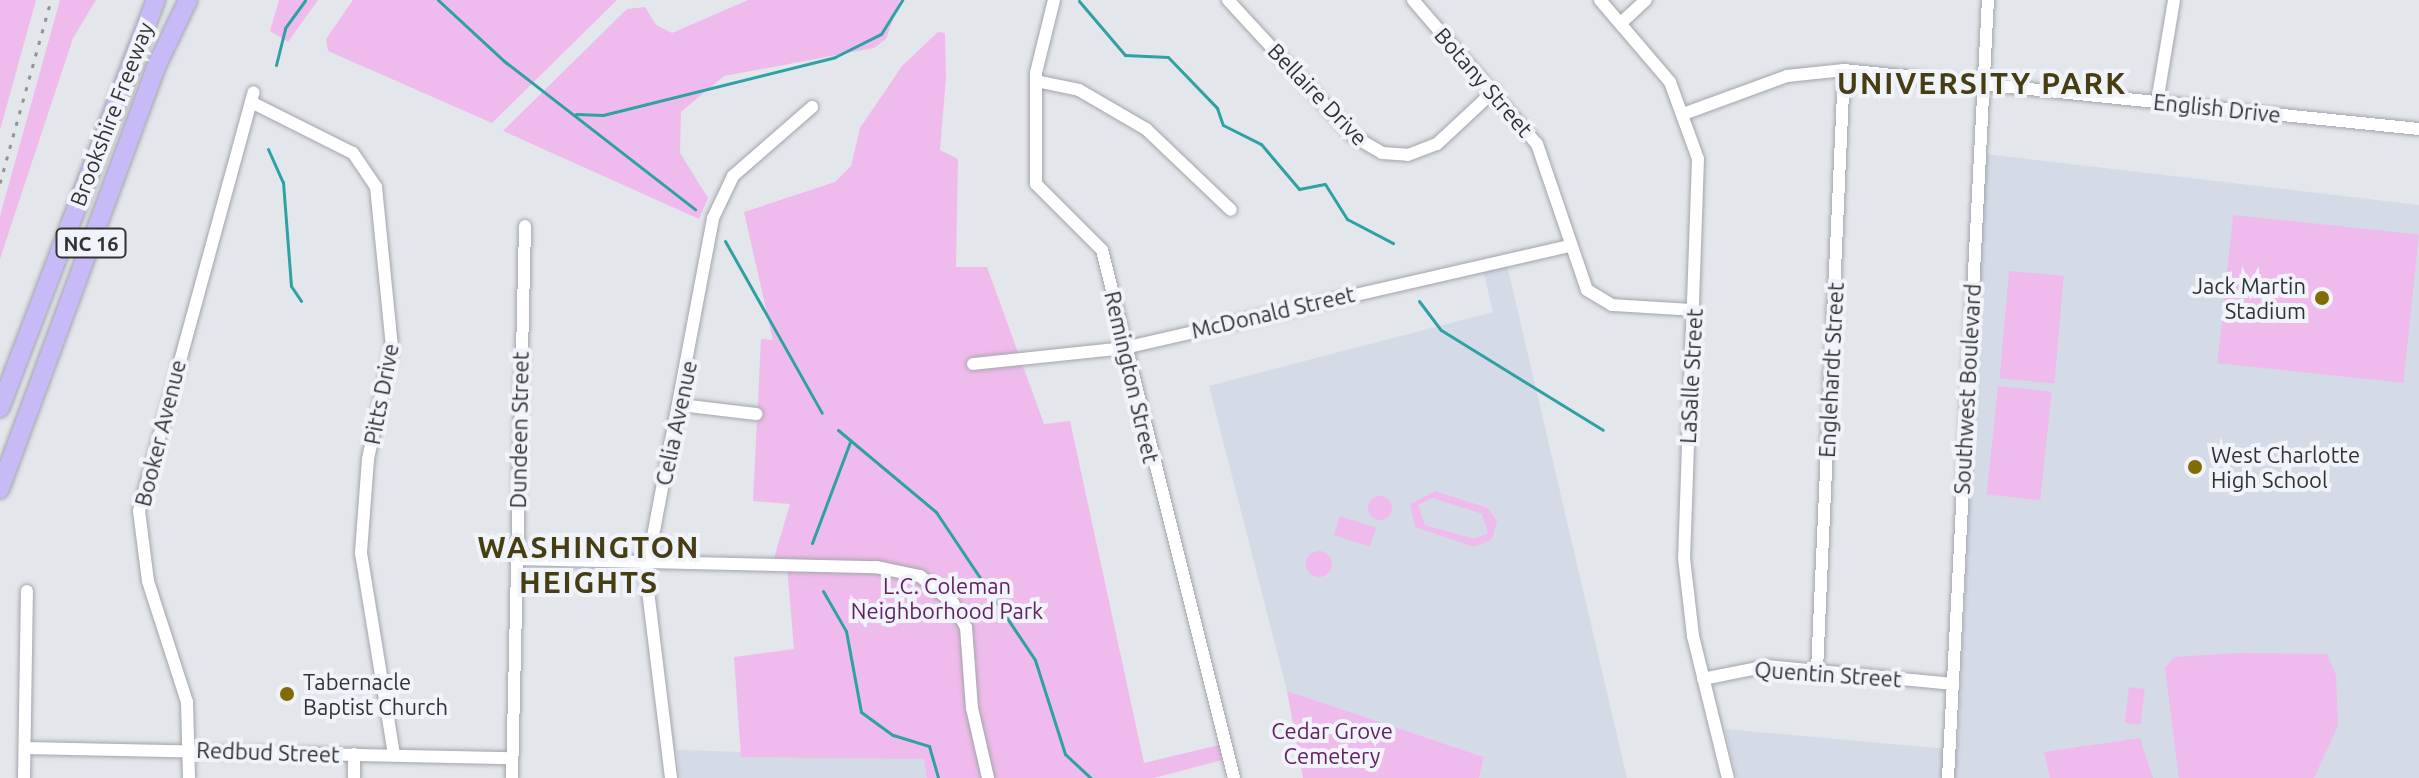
<!DOCTYPE html>
<style>
body{margin:0}
#map{position:relative;width:2419px;height:778px;overflow:hidden;background:#e3e6eb;font-family:Ubuntu,sans-serif}
div>[style]{position:absolute}
.built>*{inset:0;background:#d4dbe7}
.green>*{inset:0;background:#efbbec;transform-origin:0 0}
.round{border-radius:50%}
.stream>*{height:3px;margin:-1.5px;padding:0 1.5px;transform-origin:1.5px;border-radius:1.5px;background:#2ea2a2}
.roads{filter:drop-shadow(0 0 2px #a2a5aa) drop-shadow(0 0 2px #a2a5aa)}
.minor>*{height:12px;margin:-6px;padding:0 6px;transform-origin:6px;border-radius:6px;background:#fff}
.highway>*{height:18px;margin:-9px;padding:0 9px;transform-origin:9px;border-radius:9px;background:#c8baf7}
.rail>*{height:3px;margin-top:-1.5px;transform-origin:0;background:repeating-linear-gradient(90deg,#919497 0 4px,transparent 0 12px)}
.dots>*{width:22px;height:22px;translate:-50% -50%;box-sizing:border-box;border:4px solid #f0f3f9;border-radius:50%}
span{translate:-50% -50%;white-space:nowrap;text-align:center;line-height:1.15;-webkit-text-stroke:8px #f0f3f9;paint-order:stroke}
.shield-label span{padding:2px 6px;background:#f0f3f9;border:2px solid;border-radius:6px;-webkit-text-stroke-width:0}
.shield-label{font-size:20px;color:#313234;font-weight:700}
.street-label{font-size:22px;color:#313234}
.poi-label{font-size:22px;color:#313234}
.right{translate:-100% -50%;text-align:right}
.left{translate:0 -50%;text-align:left}
.park-label{font-size:22px;color:#632062}
.district-label{font-size:30px;color:#473d13;font-weight:700;letter-spacing:2px}
</style>
<div id="map">
<div class="built">
<i style="clip-path:polygon(1985px 154px,2419px 205px,2419px 778px,1737px 778px,1725px 729px,1958px 750px)"></i>
<i style="clip-path:polygon(1507px 265px,1627px 778px,1479px 778px,1484px 757px,1287px 691px,1209px 386px,1493px 312px,1483px 270px)"></i>
<i style="clip-path:polygon(677px 750px,930px 757px,931px 778px,680px 778px)"></i>
</div>
<div class="green">
<i style="clip-path:polygon(0 0,36px 0,0 130px)"></i>
<i style="clip-path:polygon(60px 0,96px 0,73px 38px,0 259px,0 216px)"></i>
<i style="clip-path:polygon(279px 0,318px 0,288px 42px,270px 31px)"></i>
<i style="clip-path:polygon(353px 0,617px 0,492px 123px,328px 51px,326px 39px)"></i>
<i style="clip-path:polygon(748px 0,900px 0,886px 39px,874px 48px,724px 76px,681px 112px,680px 153px,708px 198px,699px 219px,503px 131px,627px 9px,645px 7px,656px 25px,672px 33px)"></i>
<i style="clip-path:polygon(938px 32px,945px 33px,946px 77px,940px 150px,958px 159px,956px 267px,987px 267px,1044px 424px,1070px 421px,1144px 763px,1219px 745px,1222px 760px,1154px 778px,927px 778px,924px 759px,741px 757px,734px 657px,794px 649px,787px 566px,772px 565px,790px 504px,753px 501px,761px 339px,773px 340px,744px 212px,835px 182px,851px 166px,860px 128px,902px 66px)"></i>
<i style="left:2233px;top:215px;width:187px;height:149px;rotate:6deg"></i>
<i style="left:2009px;top:271px;width:55px;height:108px;rotate:5deg"></i>
<i style="left:1998px;top:386px;width:54px;height:109px;rotate:6deg"></i>
<i style="clip-path:polygon(evenodd,1435px 491px,1488px 508px,1497px 521px,1492px 539px,1474px 547px,1415px 527px,1410px 504px,1435px 491px,1433px 498px,1482px 514px,1488px 533px,1474px 539px,1425px 525px,1418px 505px,1433px 498px)"></i>
<i class="round" style="left:1368px;top:496px;width:24px;height:24px"></i>
<i style="left:1340px;top:516px;width:38px;height:20px;rotate:18deg"></i>
<i class="round" style="left:1306px;top:551px;width:26px;height:26px"></i>
<i style="clip-path:polygon(2238px 653px,2327px 654px,2336px 675px,2338px 726px,2314px 778px,2179px 778px,2165px 668px,2174px 657px)"></i>
<i style="left:2129px;top:687px;width:16px;height:36px;rotate:7deg"></i>
<i style="clip-path:polygon(1287px 691px,1484px 757px,1479px 778px,1303px 778px)"></i>
<i style="clip-path:polygon(2140px 738px,2153px 778px,2050px 778px,2044px 752px)"></i>
</div>
<div class="stream">
<i style="left:438px;top:0;width:90px;rotate:42.7deg"></i>
<i style="left:504px;top:61px;width:242px;rotate:37.8deg"></i>
<i style="left:1079px;top:1px;width:71px;rotate:49.6deg"></i>
<i style="left:1125px;top:55px;width:43px;rotate:2.7deg"></i>
<i style="left:1168px;top:57px;width:71px;rotate:46.1deg"></i>
<i style="left:1217px;top:108px;width:18px;rotate:71deg"></i>
<i style="left:1223px;top:125px;width:42px;rotate:26.6deg"></i>
<i style="left:1261px;top:144px;width:59px;rotate:49.8deg"></i>
<i style="left:1299px;top:189px;width:26px;rotate:-11deg"></i>
<i style="left:1325px;top:184px;width:41px;rotate:57.8deg"></i>
<i style="left:1347px;top:219px;width:52px;rotate:27.6deg"></i>
<i style="left:276px;top:65px;width:38px;rotate:-76deg"></i>
<i style="left:285px;top:28px;width:34px;rotate:-54deg"></i>
<i style="left:576px;top:114px;width:27px;rotate:2deg"></i>
<i style="left:603px;top:115px;width:239px;rotate:-14deg"></i>
<i style="left:835px;top:57px;width:51px;rotate:-26.6deg"></i>
<i style="left:881px;top:34px;width:40px;rotate:-58deg"></i>
<i style="left:268px;top:149px;width:36px;rotate:66deg"></i>
<i style="left:283px;top:182px;width:104px;rotate:85.6deg"></i>
<i style="left:291px;top:286px;width:18px;rotate:56deg"></i>
<i style="left:725px;top:241px;width:197px;rotate:60.6deg"></i>
<i style="left:1419px;top:301px;width:36px;rotate:53deg"></i>
<i style="left:1441px;top:330px;width:190px;rotate:31.7deg"></i>
<i style="left:838px;top:430px;width:128px;rotate:39.9deg"></i>
<i style="left:936px;top:512px;width:178px;rotate:56.2deg"></i>
<i style="left:1035px;top:660px;width:99px;rotate:72.3deg"></i>
<i style="left:1065px;top:754px;width:35px;rotate:43deg"></i>
<i style="left:812px;top:543px;width:108px;rotate:-69.4deg"></i>
<i style="left:823px;top:591px;width:46px;rotate:60.1deg"></i>
<i style="left:846px;top:631px;width:82px;rotate:79.5deg"></i>
<i style="left:861px;top:712px;width:39px;rotate:36deg"></i>
<i style="left:893px;top:735px;width:38px;rotate:17deg"></i>
<i style="left:929px;top:746px;width:33px;rotate:74deg"></i>
</div>
<div class="roads">
<div class="minor">
<i style="left:1054px;top:0;width:75px;rotate:103.9deg"></i>
<i style="left:1036px;top:73px;width:111px;rotate:90deg"></i>
<i style="left:1036px;top:184px;width:93px;rotate:45deg"></i>
<i style="left:1102px;top:250px;width:544px;rotate:75.96deg"></i>
<i style="left:1228px;top:0;width:185px;rotate:47.4deg"></i>
<i style="left:1353px;top:136px;width:34px;rotate:30deg"></i>
<i style="left:1382px;top:153px;width:26px;rotate:4deg"></i>
<i style="left:1408px;top:155px;width:31px;rotate:-21deg"></i>
<i style="left:1437px;top:144px;width:79px;rotate:-43deg"></i>
<i style="left:1413px;top:0;width:190px;rotate:49.3deg"></i>
<i style="left:1537px;top:144px;width:154px;rotate:71.1deg"></i>
<i style="left:1587px;top:290px;width:29px;rotate:31deg"></i>
<i style="left:1612px;top:305px;width:82px;rotate:3.5deg"></i>
<i style="left:1600px;top:0;width:108px;rotate:49.5deg"></i>
<i style="left:1670px;top:82px;width:82px;rotate:70deg"></i>
<i style="left:1698px;top:159px;width:399px;rotate:92deg"></i>
<i style="left:1684px;top:558px;width:79px;rotate:83.4deg"></i>
<i style="left:1693px;top:636px;width:146px;rotate:76.2deg"></i>
<i style="left:1621px;top:23px;width:34px;rotate:-43deg"></i>
<i style="left:1036px;top:81px;width:44px;rotate:11.8deg"></i>
<i style="left:1079px;top:90px;width:78px;rotate:30.2deg"></i>
<i style="left:1146px;top:129px;width:117px;rotate:43.6deg"></i>
<i style="left:251px;top:102px;width:114px;rotate:26.6deg"></i>
<i style="left:353px;top:153px;width:41px;rotate:55.9deg"></i>
<i style="left:376px;top:187px;width:160px;rotate:84.3deg"></i>
<i style="left:392px;top:346px;width:116px;rotate:102deg"></i>
<i style="left:368px;top:459px;width:94px;rotate:94.3deg"></i>
<i style="left:361px;top:553px;width:205px;rotate:80.7deg"></i>
<i style="left:2157px;top:102px;width:103px;rotate:-80.5deg"></i>
<i style="left:1686px;top:113px;width:108px;rotate:-20.1deg"></i>
<i style="left:1787px;top:76px;width:57px;rotate:-6deg"></i>
<i style="left:1844px;top:70px;width:578px;rotate:5.86deg"></i>
<i style="left:973px;top:364px;width:152px;rotate:-6deg"></i>
<i style="left:1124px;top:348px;width:458px;rotate:-12.9deg"></i>
<i style="left:680px;top:405px;width:77px;rotate:6.8deg"></i>
<i style="left:516px;top:559px;width:360px;rotate:1.3deg"></i>
<i style="left:876px;top:567px;width:45px;rotate:11.6deg"></i>
<i style="left:920px;top:576px;width:43px;rotate:39.3deg"></i>
<i style="left:953px;top:603px;width:27px;rotate:62deg"></i>
<i style="left:966px;top:627px;width:81px;rotate:85.8deg"></i>
<i style="left:972px;top:708px;width:72px;rotate:77.1deg"></i>
<i style="left:1817px;top:670px;width:601px;rotate:-87.42deg"></i>
<i style="left:1703px;top:679px;width:65px;rotate:-11.5deg"></i>
<i style="left:1767px;top:666px;width:187px;rotate:5.5deg"></i>
<i style="left:25px;top:748px;width:487px;rotate:1.2deg"></i>
<i style="left:24px;top:778px;width:187px;rotate:-89.1deg"></i>
<i style="left:189px;top:778px;width:76px;rotate:-91.5deg"></i>
<i style="left:187px;top:702px;width:127px;rotate:-107.9deg"></i>
<i style="left:148px;top:581px;width:71px;rotate:-97.3deg"></i>
<i style="left:139px;top:511px;width:434px;rotate:-74.7deg"></i>
<i style="left:354px;top:778px;width:24px;rotate:-90deg"></i>
<i style="left:512px;top:778px;width:552px;rotate:-88.65deg"></i>
<i style="left:671px;top:778px;width:207px;rotate:-97deg"></i>
<i style="left:646px;top:573px;width:361px;rotate:-79.3deg"></i>
<i style="left:713px;top:218px;width:47px;rotate:-64.5deg"></i>
<i style="left:733px;top:176px;width:105px;rotate:-41.1deg"></i>
<i style="left:1948px;top:778px;width:779px;rotate:-87.06deg"></i>
</div>
<div class="highway">
<i style="left:0;top:408px;width:437px;rotate:-69.1deg"></i>
<i style="left:0;top:489px;width:448px;rotate:-69.7deg"></i>
<i style="left:155px;top:69px;width:76px;rotate:-64.4deg"></i>
</div>
</div>
<div class="rail">
<i style="left:0;top:183px;width:190px;rotate:-74.4deg"></i>
</div>
<div class="dots">
<i style="left:2322px;top:298px;background:#806b04"></i>
<i style="left:2195px;top:467px;background:#806b04"></i>
<i style="left:287px;top:694px;background:#806b04"></i>
</div>
<div class="shield-label">
<span style="left:91px;top:243px">NC 16</span>
</div>
<div class="street-label">
<span style="left:1484px;top:82px;rotate:49deg">Botany Street</span>
<span style="left:1318px;top:94px;rotate:46deg">Bellaire Drive</span>
<span style="left:2217px;top:108px;rotate:6deg">English Drive</span>
<span style="left:111px;top:114px;rotate:-69deg">Brookshire Freeway</span>
<span style="left:1273px;top:312px;rotate:-13deg">McDonald Street</span>
<span style="left:1831px;top:370px;rotate:-87deg">Englehardt Street</span>
<span style="left:1691px;top:376px;rotate:-87deg">LaSalle Street</span>
<span style="left:1132px;top:377px;rotate:77deg">Remington Street</span>
<span style="left:1967px;top:389px;rotate:-87deg">Southwest Boulevard</span>
<span style="left:381px;top:394px;rotate:-79deg">Pitts Drive</span>
<span style="left:676px;top:423px;rotate:-78deg">Celia Avenue</span>
<span style="left:519px;top:430px;rotate:-89deg">Dundeen Street</span>
<span style="left:160px;top:433px;rotate:-76deg">Booker Avenue</span>
<span style="left:1828px;top:674px;rotate:4deg">Quentin Street</span>
<span style="left:268px;top:752px;rotate:2deg">Redbud Street</span>
</div>
<div class="poi-label">
<span class="right" style="left:2306px;top:298px">Jack Martin<br>Stadium</span>
<span class="left" style="left:2211px;top:467px">West Charlotte<br>High School</span>
<span class="left" style="left:303px;top:694px">Tabernacle<br>Baptist Church</span>
</div>
<div class="park-label">
<span style="left:947px;top:598px">L.C. Coleman<br>Neighborhood Park</span>
<span style="left:1332px;top:743px">Cedar Grove<br>Cemetery</span>
</div>
<div class="district-label">
<span style="left:1982px;top:83px">UNIVERSITY PARK</span>
<span style="left:589px;top:564px">WASHINGTON<br>HEIGHTS</span>
</div>
</div>
